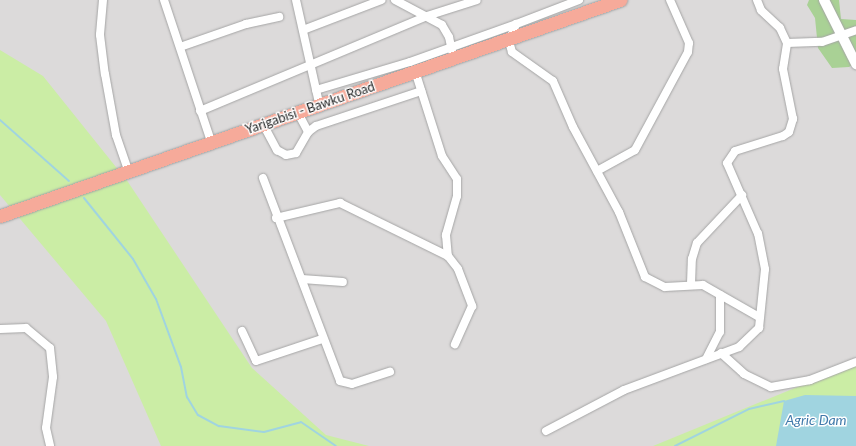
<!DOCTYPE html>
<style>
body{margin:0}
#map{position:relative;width:856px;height:446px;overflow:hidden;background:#efebe3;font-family:Lato,sans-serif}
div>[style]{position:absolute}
.residential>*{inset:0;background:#dcdada;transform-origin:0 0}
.grass>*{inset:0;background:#cbeda5}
.forest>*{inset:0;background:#a9d195}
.water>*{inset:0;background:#a0d4e0}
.stream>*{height:2px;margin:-1px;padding:0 1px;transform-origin:1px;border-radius:1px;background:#a0d4e0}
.roads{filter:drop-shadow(0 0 1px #a5a5a5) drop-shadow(0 0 1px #a5a5a5)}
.minor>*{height:8px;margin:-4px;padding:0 4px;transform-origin:4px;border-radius:4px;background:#fff}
.tertiary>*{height:10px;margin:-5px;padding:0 5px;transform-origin:5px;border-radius:5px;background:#fff}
.trunk>*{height:13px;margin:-6.5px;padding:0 6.5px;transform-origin:6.5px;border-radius:6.5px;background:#f6aa9a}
span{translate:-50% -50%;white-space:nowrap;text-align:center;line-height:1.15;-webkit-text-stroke:3px #fff;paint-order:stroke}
.street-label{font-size:13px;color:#1e1e1e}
.water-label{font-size:14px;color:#417aab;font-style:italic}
</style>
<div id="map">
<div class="residential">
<i style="left:0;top:0;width:856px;height:446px"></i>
</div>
<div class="grass">
<i style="clip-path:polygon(0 50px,43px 76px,128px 182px,252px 368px,326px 435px,369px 446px,161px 446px,106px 321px,0 195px)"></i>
<i style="clip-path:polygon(856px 363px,856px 446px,653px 446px)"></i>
</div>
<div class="forest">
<i style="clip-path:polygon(809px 0,839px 0,841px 19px,856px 20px,856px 62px,849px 67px,832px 68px,818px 48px,815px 18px,807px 5px)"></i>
</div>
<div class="water">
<i style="clip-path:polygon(805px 395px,856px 396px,856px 446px,776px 446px,784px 401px)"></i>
</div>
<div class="stream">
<i style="left:0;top:120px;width:92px;rotate:41.5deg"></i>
<i style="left:84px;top:198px;width:78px;rotate:51.2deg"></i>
<i style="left:133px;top:259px;width:46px;rotate:60.1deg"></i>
<i style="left:156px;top:299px;width:72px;rotate:69.8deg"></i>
<i style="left:181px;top:367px;width:31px;rotate:79deg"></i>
<i style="left:187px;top:397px;width:21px;rotate:59deg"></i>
<i style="left:198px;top:415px;width:24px;rotate:28deg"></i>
<i style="left:219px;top:426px;width:45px;rotate:7.6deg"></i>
<i style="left:264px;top:432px;width:38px;rotate:-15deg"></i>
<i style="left:301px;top:422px;width:42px;rotate:34.4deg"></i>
<i style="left:675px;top:446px;width:83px;rotate:-26.6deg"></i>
<i style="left:749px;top:409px;width:36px;rotate:-13deg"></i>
</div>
<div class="roads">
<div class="minor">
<i style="left:103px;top:0;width:35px;rotate:95deg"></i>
<i style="left:100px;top:35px;width:39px;rotate:83deg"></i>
<i style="left:105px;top:74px;width:62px;rotate:79.8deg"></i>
<i style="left:116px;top:135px;width:37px;rotate:71deg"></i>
<i style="left:164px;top:0;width:149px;rotate:71.6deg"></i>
<i style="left:296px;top:0;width:106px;rotate:77.4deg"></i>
<i style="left:395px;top:0;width:53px;rotate:28deg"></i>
<i style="left:442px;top:25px;width:14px;rotate:60deg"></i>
<i style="left:449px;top:37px;width:14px;rotate:78deg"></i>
<i style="left:579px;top:0;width:67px;rotate:159.1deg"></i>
<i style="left:516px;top:24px;width:18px;rotate:112deg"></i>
<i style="left:509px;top:41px;width:11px;rotate:75deg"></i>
<i style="left:512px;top:52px;width:50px;rotate:35.3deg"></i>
<i style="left:553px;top:81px;width:50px;rotate:66.5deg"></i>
<i style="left:573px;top:127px;width:97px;rotate:61.6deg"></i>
<i style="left:619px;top:212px;width:70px;rotate:68.2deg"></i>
<i style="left:645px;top:277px;width:22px;rotate:27deg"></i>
<i style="left:665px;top:287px;width:38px;rotate:-3deg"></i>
<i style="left:703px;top:285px;width:64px;rotate:29.7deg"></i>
<i style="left:303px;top:30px;width:84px;rotate:-21deg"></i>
<i style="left:787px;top:43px;width:35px;rotate:-2deg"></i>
<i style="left:822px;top:42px;width:36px;rotate:-19deg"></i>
<i style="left:180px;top:47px;width:70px;rotate:-19.2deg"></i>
<i style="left:246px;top:24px;width:34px;rotate:-12deg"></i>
<i style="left:416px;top:74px;width:86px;rotate:72.4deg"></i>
<i style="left:442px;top:156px;width:27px;rotate:57deg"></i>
<i style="left:457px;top:179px;width:17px;rotate:90deg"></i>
<i style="left:457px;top:196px;width:41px;rotate:105.8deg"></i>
<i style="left:446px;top:235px;width:21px;rotate:85deg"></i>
<i style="left:316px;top:90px;width:98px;rotate:-16.6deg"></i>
<i style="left:410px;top:62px;width:113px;rotate:-19.7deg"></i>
<i style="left:200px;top:111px;width:246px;rotate:-22.7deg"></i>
<i style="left:427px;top:16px;width:52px;rotate:-17.7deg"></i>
<i style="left:297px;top:111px;width:24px;rotate:62deg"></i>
<i style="left:263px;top:124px;width:30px;rotate:62deg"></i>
<i style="left:277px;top:150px;width:10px;rotate:29deg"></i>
<i style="left:286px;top:155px;width:10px;rotate:-11deg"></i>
<i style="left:296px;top:153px;width:24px;rotate:-60deg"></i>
<i style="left:308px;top:132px;width:10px;rotate:-37deg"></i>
<i style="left:316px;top:126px;width:111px;rotate:-18.4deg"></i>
<i style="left:597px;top:171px;width:43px;rotate:-28.9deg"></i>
<i style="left:635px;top:150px;width:111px;rotate:-61.6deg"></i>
<i style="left:688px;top:52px;width:9px;rotate:-84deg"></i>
<i style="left:689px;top:43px;width:47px;rotate:-113.8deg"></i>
<i style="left:263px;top:178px;width:217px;rotate:69.2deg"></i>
<i style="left:340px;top:381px;width:12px;rotate:14deg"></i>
<i style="left:352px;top:384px;width:40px;rotate:-18deg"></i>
<i style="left:276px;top:218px;width:66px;rotate:-13.2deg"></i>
<i style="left:340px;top:203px;width:120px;rotate:26.1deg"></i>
<i style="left:448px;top:256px;width:16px;rotate:52deg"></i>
<i style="left:458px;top:269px;width:40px;rotate:69deg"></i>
<i style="left:472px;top:306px;width:42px;rotate:114.1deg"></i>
<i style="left:302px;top:279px;width:41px;rotate:4.2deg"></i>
<i style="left:691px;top:284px;width:25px;rotate:-88deg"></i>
<i style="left:692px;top:259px;width:17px;rotate:-73deg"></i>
<i style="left:697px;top:243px;width:66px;rotate:-46.8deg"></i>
<i style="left:0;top:329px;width:26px;rotate:-2deg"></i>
<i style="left:26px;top:328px;width:31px;rotate:40deg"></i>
<i style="left:50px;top:348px;width:29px;rotate:84deg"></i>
<i style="left:53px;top:377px;width:51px;rotate:97.8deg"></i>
<i style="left:46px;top:428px;width:18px;rotate:77deg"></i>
<i style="left:242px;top:331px;width:33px;rotate:65deg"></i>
<i style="left:256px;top:361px;width:70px;rotate:-18.4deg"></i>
<i style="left:721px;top:353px;width:31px;rotate:42deg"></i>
<i style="left:744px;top:374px;width:30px;rotate:26deg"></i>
<i style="left:771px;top:387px;width:40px;rotate:-10deg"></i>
<i style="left:810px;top:380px;width:49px;rotate:-21.4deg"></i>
<i style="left:706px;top:359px;width:30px;rotate:-63deg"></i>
<i style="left:720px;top:332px;width:37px;rotate:-90deg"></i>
<i style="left:546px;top:431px;width:88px;rotate:-27.7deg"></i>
<i style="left:624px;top:390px;width:123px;rotate:-20.5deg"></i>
<i style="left:739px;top:347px;width:28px;rotate:-44deg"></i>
<i style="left:759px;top:328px;width:59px;rotate:-84.2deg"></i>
<i style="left:765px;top:269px;width:36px;rotate:-101deg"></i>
<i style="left:758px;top:234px;width:77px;rotate:-113.6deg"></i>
<i style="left:727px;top:163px;width:14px;rotate:-56deg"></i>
<i style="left:735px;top:151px;width:50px;rotate:-17.4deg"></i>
<i style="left:783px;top:136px;width:7px;rotate:-34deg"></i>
<i style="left:789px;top:132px;width:14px;rotate:-73deg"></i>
<i style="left:793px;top:119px;width:51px;rotate:-101.3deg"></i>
<i style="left:783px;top:69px;width:26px;rotate:-81deg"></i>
<i style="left:787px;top:43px;width:17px;rotate:-115deg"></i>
<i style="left:780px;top:28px;width:26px;rotate:-137deg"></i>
<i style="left:761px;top:10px;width:11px;rotate:-112deg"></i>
</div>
<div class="tertiary">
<i style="left:824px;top:0;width:72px;rotate:63.4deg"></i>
</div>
<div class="trunk">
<i style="left:0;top:216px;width:657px;rotate:-19.21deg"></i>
</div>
</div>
<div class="street-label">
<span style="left:310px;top:108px;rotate:-19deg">Yarigabisi - Bawku Road</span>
</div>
<div class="water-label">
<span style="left:816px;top:420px">Agric Dam</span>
</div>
</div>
